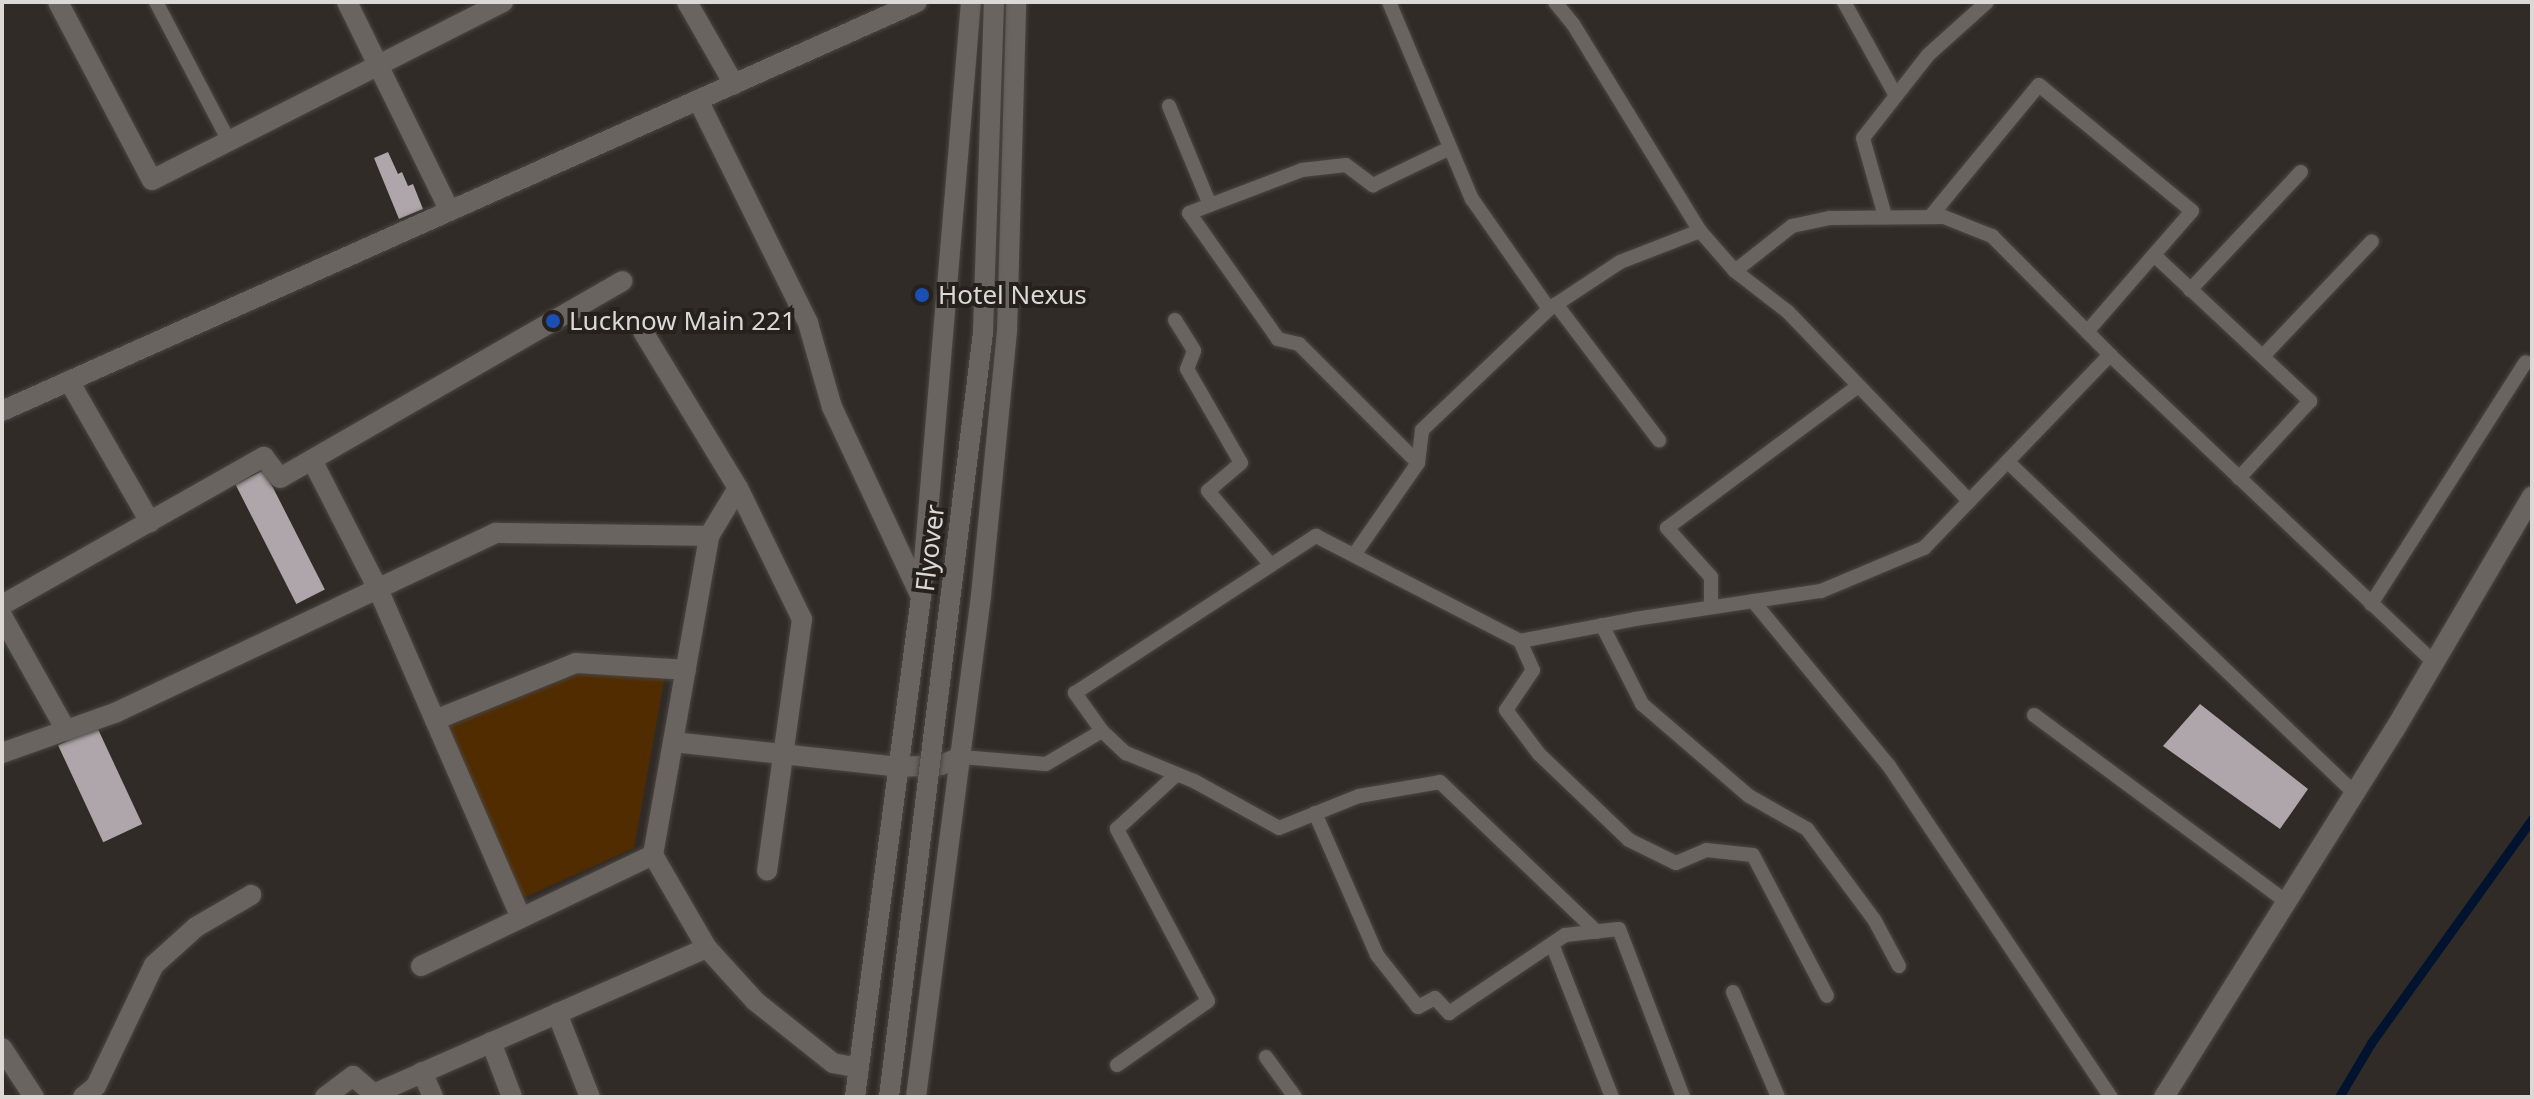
<!DOCTYPE html>
<style>
body{margin:0}
#map{position:relative;width:2534px;height:1099px;overflow:hidden;background:#302b27;font-family:"Noto Sans",sans-serif}
div>[style]{position:absolute}
.green>*{inset:0;background:#512c00}
.stream>*{height:9px;margin:-4.5px;padding:0 4.5px;transform-origin:4.5px;border-radius:4.5px;background:#01132f}
.building>*{inset:0;background:#aea6aa;transform-origin:0 0}
.roads{filter:drop-shadow(0 0 2px #4b4643) drop-shadow(0 0 2px #4b4643)}
.service>*{height:14px;margin:-7px;padding:0 7px;transform-origin:7px;border-radius:7px;background:#69645f}
.minor>*{height:20px;margin:-10px;padding:0 10px;transform-origin:10px;border-radius:10px;background:#69645f}
.secondary>*{height:20px;margin:-10px;padding:0 10px;transform-origin:10px;border-radius:10px;background:#69645f}
.bridges{filter:drop-shadow(0 0 2px #4b4643) drop-shadow(0 0 2px #4b4643)}
.secondary-bridge>*{height:20px;margin:-10px;padding:0 10px;transform-origin:10px;border-radius:10px;background:#69645f}
.dots>*{width:22px;height:22px;translate:-50% -50%;box-sizing:border-box;border:4px solid #26211d;border-radius:50%}
span{translate:-50% -50%;white-space:nowrap;text-align:center;line-height:1.15;-webkit-text-stroke:8px #26211d;paint-order:stroke}
.poi-label{font-size:26px;color:#dbd8d5}
.left{translate:0 -50%;text-align:left}
.street-label{font-size:26px;color:#dbd8d5}
.frame{position:absolute;inset:0;border:4px solid #dbd8d5;pointer-events:none}
</style>
<div id="map">
<div class="green">
<i style="clip-path:polygon(580px 673px,665px 675px,634px 848px,521px 899px,449px 726px)"></i>
</div>
<div class="stream">
<i style="left:2339px;top:1097px;width:63px;rotate:-59.3deg"></i>
<i style="left:2371px;top:1043px;width:276px;rotate:-54.3deg"></i>
</div>
<div class="building">
<i style="clip-path:polygon(388px 152px,398px 174px,402px 172px,408px 186px,413px 184px,423px 209px,399px 219px,374px 158px)"></i>
<i style="left:264px;top:470px;width:134px;height:32px;rotate:63deg"></i>
<i style="clip-path:polygon(2200px 704px,2308px 789px,2280px 829px,2163px 746px)"></i>
<i style="left:97px;top:727px;width:107px;height:43px;rotate:65deg"></i>
</div>
<div class="roads">
<div class="service">
<i style="left:156px;top:2px;width:157px;rotate:62.3deg"></i>
<i style="left:1389px;top:2px;width:214px;rotate:67.2deg"></i>
<i style="left:1472px;top:199px;width:134px;rotate:55deg"></i>
<i style="left:1555px;top:2px;width:28px;rotate:51deg"></i>
<i style="left:1573px;top:24px;width:243px;rotate:58.5deg"></i>
<i style="left:1700px;top:231px;width:53px;rotate:48.8deg"></i>
<i style="left:1735px;top:271px;width:67px;rotate:37.7deg"></i>
<i style="left:1788px;top:312px;width:262px;rotate:46.2deg"></i>
<i style="left:1844px;top:2px;width:107px;rotate:61deg"></i>
<i style="left:1169px;top:106px;width:107px;rotate:67.5deg"></i>
<i style="left:1885px;top:216px;width:81px;rotate:-105.8deg"></i>
<i style="left:1863px;top:138px;width:105px;rotate:-51.9deg"></i>
<i style="left:1928px;top:55px;width:79px;rotate:-41.9deg"></i>
<i style="left:1930px;top:217px;width:171px;rotate:-50.5deg"></i>
<i style="left:2039px;top:85px;width:198px;rotate:39.5deg"></i>
<i style="left:2192px;top:211px;width:160px;rotate:131deg"></i>
<i style="left:2154px;top:255px;width:214px;rotate:43.1deg"></i>
<i style="left:2310px;top:401px;width:105px;rotate:132.7deg"></i>
<i style="left:1735px;top:271px;width:73px;rotate:-38.3deg"></i>
<i style="left:1792px;top:226px;width:39px;rotate:-12deg"></i>
<i style="left:1830px;top:218px;width:114px;rotate:-0.5deg"></i>
<i style="left:1944px;top:217px;width:52px;rotate:21.6deg"></i>
<i style="left:1992px;top:236px;width:168px;rotate:45.2deg"></i>
<i style="left:2110px;top:355px;width:447px;rotate:43.5deg"></i>
<i style="left:2190px;top:290px;width:162px;rotate:-46.8deg"></i>
<i style="left:1556px;top:304px;width:171px;rotate:52.9deg"></i>
<i style="left:1175px;top:320px;width:36px;rotate:58deg"></i>
<i style="left:1194px;top:351px;width:19px;rotate:111deg"></i>
<i style="left:1187px;top:369px;width:108px;rotate:60.1deg"></i>
<i style="left:1241px;top:463px;width:43px;rotate:139.7deg"></i>
<i style="left:1208px;top:491px;width:97px;rotate:49.6deg"></i>
<i style="left:2263px;top:356px;width:158px;rotate:-46.5deg"></i>
<i style="left:2008px;top:462px;width:479px;rotate:43.7deg"></i>
<i style="left:1418px;top:463px;width:168px;rotate:-135deg"></i>
<i style="left:1299px;top:344px;width:22px;rotate:-167deg"></i>
<i style="left:1278px;top:339px;width:154px;rotate:-125.2deg"></i>
<i style="left:1189px;top:213px;width:121px;rotate:-20.8deg"></i>
<i style="left:1302px;top:170px;width:44px;rotate:-6.5deg"></i>
<i style="left:1346px;top:165px;width:34px;rotate:37deg"></i>
<i style="left:1373px;top:185px;width:85px;rotate:-25.7deg"></i>
<i style="left:1354px;top:555px;width:112px;rotate:-55.2deg"></i>
<i style="left:1418px;top:463px;width:33px;rotate:-83deg"></i>
<i style="left:1422px;top:430px;width:175px;rotate:-43.6deg"></i>
<i style="left:1549px;top:309px;width:85px;rotate:-33.5deg"></i>
<i style="left:1620px;top:262px;width:86px;rotate:-21.2deg"></i>
<i style="left:1753px;top:601px;width:214px;rotate:50.5deg"></i>
<i style="left:1889px;top:766px;width:399px;rotate:56.2deg"></i>
<i style="left:2371px;top:604px;width:287px;rotate:-57.4deg"></i>
<i style="left:1711px;top:607px;width:30px;rotate:-90deg"></i>
<i style="left:1711px;top:577px;width:66px;rotate:-131.9deg"></i>
<i style="left:1667px;top:528px;width:238px;rotate:-36.6deg"></i>
<i style="left:1602px;top:625px;width:89px;rotate:63.1deg"></i>
<i style="left:1642px;top:704px;width:141px;rotate:40.7deg"></i>
<i style="left:1749px;top:796px;width:67px;rotate:29.6deg"></i>
<i style="left:1807px;top:829px;width:114px;rotate:53.5deg"></i>
<i style="left:1875px;top:921px;width:51px;rotate:61.9deg"></i>
<i style="left:1520px;top:641px;width:32px;rotate:66deg"></i>
<i style="left:1533px;top:670px;width:48px;rotate:124deg"></i>
<i style="left:1506px;top:710px;width:55px;rotate:53.1deg"></i>
<i style="left:1539px;top:754px;width:124px;rotate:43.7deg"></i>
<i style="left:1629px;top:840px;width:52px;rotate:26.1deg"></i>
<i style="left:1676px;top:863px;width:33px;rotate:-23deg"></i>
<i style="left:1706px;top:850px;width:47px;rotate:6.1deg"></i>
<i style="left:1753px;top:855px;width:159px;rotate:62.3deg"></i>
<i style="left:2034px;top:715px;width:315px;rotate:36.5deg"></i>
<i style="left:1102px;top:731px;width:33px;rotate:43deg"></i>
<i style="left:1126px;top:753px;width:74px;rotate:22.4deg"></i>
<i style="left:1194px;top:781px;width:97px;rotate:28.9deg"></i>
<i style="left:1279px;top:828px;width:86px;rotate:-21.8deg"></i>
<i style="left:1359px;top:796px;width:82px;rotate:-9.8deg"></i>
<i style="left:1440px;top:782px;width:217px;rotate:43.7deg"></i>
<i style="left:961px;top:757px;width:85px;rotate:4.7deg"></i>
<i style="left:1046px;top:764px;width:65px;rotate:-30.5deg"></i>
<i style="left:1102px;top:731px;width:47px;rotate:-125.4deg"></i>
<i style="left:1075px;top:693px;width:288px;rotate:-33.1deg"></i>
<i style="left:1316px;top:536px;width:229px;rotate:27.2deg"></i>
<i style="left:1520px;top:641px;width:117px;rotate:-10.8deg"></i>
<i style="left:1635px;top:619px;width:188px;rotate:-8.6deg"></i>
<i style="left:1821px;top:591px;width:112px;rotate:-22.7deg"></i>
<i style="left:1924px;top:548px;width:268px;rotate:-46.1deg"></i>
<i style="left:1315px;top:813px;width:155px;rotate:66.4deg"></i>
<i style="left:1377px;top:955px;width:66px;rotate:51.7deg"></i>
<i style="left:1418px;top:1007px;width:19px;rotate:-28deg"></i>
<i style="left:1435px;top:998px;width:21px;rotate:47deg"></i>
<i style="left:1449px;top:1013px;width:140px;rotate:-33.9deg"></i>
<i style="left:1565px;top:935px;width:54px;rotate:-6.3deg"></i>
<i style="left:1619px;top:929px;width:180px;rotate:69.1deg"></i>
<i style="left:1552px;top:944px;width:164px;rotate:68.6deg"></i>
<i style="left:1733px;top:992px;width:114px;rotate:66.8deg"></i>
<i style="left:1266px;top:1057px;width:49px;rotate:54.1deg"></i>
<i style="left:1117px;top:1065px;width:111px;rotate:-35.1deg"></i>
<i style="left:1208px;top:1001px;width:195px;rotate:-117.9deg"></i>
<i style="left:1117px;top:829px;width:81px;rotate:-42.5deg"></i>
</div>
<div class="minor">
<i style="left:58px;top:2px;width:201px;rotate:62.2deg"></i>
<i style="left:152px;top:180px;width:394px;rotate:-26.9deg"></i>
<i style="left:347px;top:2px;width:233px;rotate:63.8deg"></i>
<i style="left:687px;top:2px;width:95px;rotate:60.2deg"></i>
<i style="left:698px;top:100px;width:249px;rotate:63.7deg"></i>
<i style="left:808px;top:323px;width:87px;rotate:74.1deg"></i>
<i style="left:832px;top:407px;width:210px;rotate:64.9deg"></i>
<i style="left:69px;top:381px;width:163px;rotate:60.1deg"></i>
<i style="left:2px;top:411px;width:1002px;rotate:-24.08deg"></i>
<i style="left:312px;top:460px;width:145px;rotate:62.9deg"></i>
<i style="left:378px;top:589px;width:357px;rotate:66.5deg"></i>
<i style="left:738px;top:488px;width:146px;rotate:64deg"></i>
<i style="left:802px;top:619px;width:254px;rotate:97.9deg"></i>
<i style="left:2px;top:605px;width:301px;rotate:-29.5deg"></i>
<i style="left:264px;top:457px;width:26px;rotate:53deg"></i>
<i style="left:280px;top:478px;width:395px;rotate:-29.9deg"></i>
<i style="left:2px;top:616px;width:131px;rotate:60.7deg"></i>
<i style="left:435px;top:720px;width:152px;rotate:-22deg"></i>
<i style="left:576px;top:663px;width:110px;rotate:3.6deg"></i>
<i style="left:673px;top:742px;width:227px;rotate:6.3deg"></i>
<i style="left:899px;top:767px;width:42px;rotate:-2.7deg"></i>
<i style="left:941px;top:765px;width:22px;rotate:-22deg"></i>
<i style="left:2px;top:753px;width:122px;rotate:-19.6deg"></i>
<i style="left:117px;top:712px;width:419px;rotate:-25.3deg"></i>
<i style="left:496px;top:533px;width:213px;rotate:0.8deg"></i>
<i style="left:653px;top:855px;width:108px;rotate:59.9deg"></i>
<i style="left:707px;top:948px;width:72px;rotate:47.8deg"></i>
<i style="left:755px;top:1001px;width:100px;rotate:38.5deg"></i>
<i style="left:833px;top:1063px;width:26px;rotate:11deg"></i>
<i style="left:421px;top:966px;width:257px;rotate:-25.6deg"></i>
<i style="left:653px;top:855px;width:324px;rotate:-80deg"></i>
<i style="left:709px;top:536px;width:56px;rotate:-58.9deg"></i>
<i style="left:738px;top:488px;width:183px;rotate:-121.3deg"></i>
<i style="left:557px;top:1013px;width:90px;rotate:68.6deg"></i>
<i style="left:491px;top:1042px;width:59px;rotate:69.1deg"></i>
<i style="left:2px;top:1048px;width:59px;rotate:56.9deg"></i>
<i style="left:422px;top:1072px;width:27px;rotate:66deg"></i>
<i style="left:83px;top:1097px;width:17px;rotate:-40deg"></i>
<i style="left:96px;top:1086px;width:134px;rotate:-64.4deg"></i>
<i style="left:154px;top:965px;width:57px;rotate:-42.1deg"></i>
<i style="left:196px;top:927px;width:64px;rotate:-30.2deg"></i>
<i style="left:325px;top:1097px;width:35px;rotate:-37deg"></i>
<i style="left:353px;top:1076px;width:28px;rotate:41deg"></i>
<i style="left:374px;top:1094px;width:364px;rotate:-23.7deg"></i>
<i style="left:2164px;top:1097px;width:434px;rotate:-57.9deg"></i>
<i style="left:2395px;top:729px;width:270px;rotate:-59.5deg"></i>
</div>
<div class="secondary">
<i style="left:855px;top:1097px;width:504px;rotate:-82.48deg"></i>
<i style="left:921px;top:597px;width:597px;rotate:-85.2deg"></i>
<i style="left:916px;top:1097px;width:505px;rotate:-82.61deg"></i>
<i style="left:981px;top:596px;width:266px;rotate:-84.4deg"></i>
<i style="left:1007px;top:331px;width:329px;rotate:-88.4deg"></i>
</div>
</div>
<div class="bridges">
<div class="secondary-bridge">
<i style="left:889px;top:1097px;width:771px;rotate:-82.99deg"></i>
<i style="left:983px;top:332px;width:330px;rotate:-88.1deg"></i>
</div>
</div>
<div class="dots">
<i style="left:922px;top:295px;background:#1a4fb4"></i>
<i style="left:553px;top:321px;background:#1a4fb4"></i>
</div>
<div class="poi-label">
<span class="left" style="left:938px;top:295px">Hotel Nexus</span>
<span class="left" style="left:569px;top:321px">Lucknow Main 221</span>
</div>
<div class="street-label">
<span style="left:930px;top:548px;rotate:-83deg">Flyover</span>
</div>
<div class="frame"></div>
</div>
